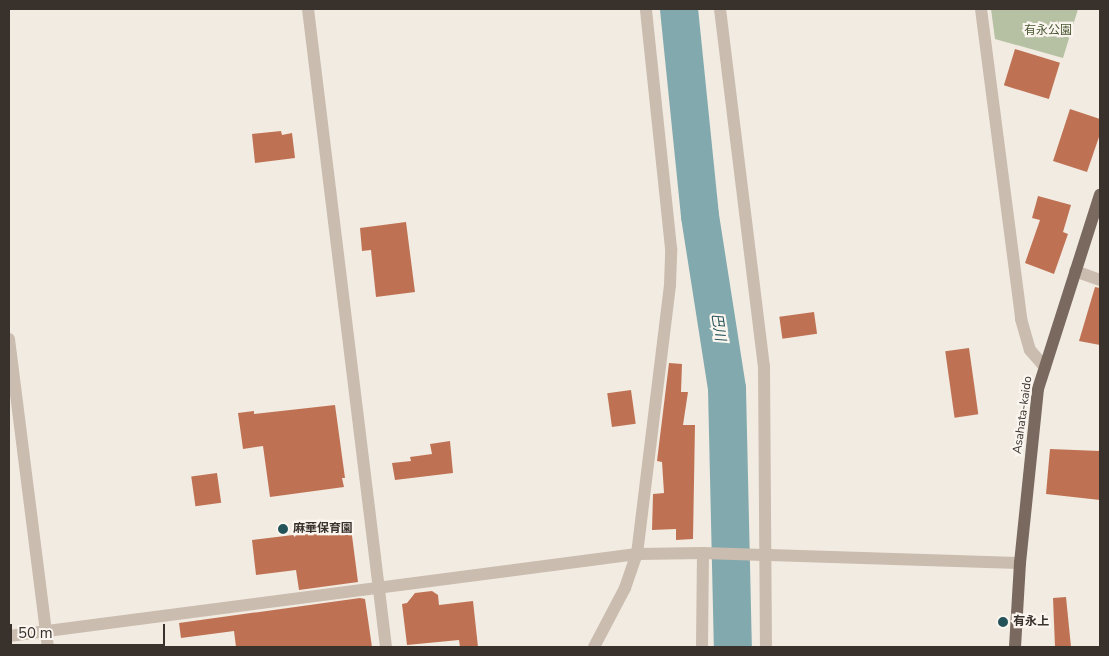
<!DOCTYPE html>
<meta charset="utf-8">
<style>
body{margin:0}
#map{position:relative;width:1109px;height:656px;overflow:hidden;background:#f2ebe2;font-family:"Nunito Sans","Noto Sans JP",sans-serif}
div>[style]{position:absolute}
.green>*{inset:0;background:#b5c1a2}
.river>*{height:38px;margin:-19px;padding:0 19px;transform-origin:19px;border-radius:19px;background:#82aaae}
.building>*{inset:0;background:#bf7253;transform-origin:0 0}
.minor>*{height:12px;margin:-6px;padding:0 6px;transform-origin:6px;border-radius:6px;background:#cabcae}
.major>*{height:12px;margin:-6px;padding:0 6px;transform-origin:6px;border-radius:6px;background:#7a695e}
.dots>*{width:14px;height:14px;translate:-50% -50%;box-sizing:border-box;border:2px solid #faf5ee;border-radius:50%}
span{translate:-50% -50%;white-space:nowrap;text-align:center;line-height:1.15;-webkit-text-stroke:4.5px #faf5ee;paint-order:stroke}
.park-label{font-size:12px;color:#475631}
.street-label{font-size:12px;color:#39312c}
.poi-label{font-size:12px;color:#39312c;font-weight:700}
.left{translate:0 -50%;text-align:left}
.water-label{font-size:14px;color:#235359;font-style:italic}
.frame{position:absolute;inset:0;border:10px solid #39312c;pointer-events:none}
.scale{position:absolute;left:10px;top:624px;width:155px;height:22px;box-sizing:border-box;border:2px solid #39312c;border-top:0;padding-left:6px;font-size:15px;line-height:18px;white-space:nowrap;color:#39312c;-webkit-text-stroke:4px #faf5ee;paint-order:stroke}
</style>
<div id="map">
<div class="green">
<i style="clip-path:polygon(991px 9px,1078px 9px,1063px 58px,995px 39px)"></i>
</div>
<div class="river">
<i style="left:679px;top:9px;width:208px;rotate:84.2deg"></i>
<i style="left:700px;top:216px;width:175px;rotate:81.1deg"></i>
<i style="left:727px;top:389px;width:258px;rotate:88.7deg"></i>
</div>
<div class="building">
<i style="left:1015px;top:49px;width:47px;height:38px;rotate:17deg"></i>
<i style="clip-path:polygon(1070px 109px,1100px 119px,1100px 134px,1087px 172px,1053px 161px)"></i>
<i style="clip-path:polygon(281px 131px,282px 135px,292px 133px,295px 158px,255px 163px,252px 134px)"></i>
<i style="clip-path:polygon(1038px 196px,1071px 205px,1063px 232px,1068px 234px,1054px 274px,1025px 263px,1040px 220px,1032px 218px)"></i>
<i style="clip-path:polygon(406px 222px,415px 292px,376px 297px,371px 250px,362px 251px,360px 228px)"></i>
<i style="clip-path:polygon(1095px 287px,1100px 288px,1100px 345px,1079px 341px)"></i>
<i style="left:814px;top:312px;width:22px;height:35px;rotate:82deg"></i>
<i style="left:969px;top:348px;width:67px;height:24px;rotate:82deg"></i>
<i style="clip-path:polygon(669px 363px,682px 364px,681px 392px,688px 392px,683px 425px,695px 425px,693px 539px,676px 540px,676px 529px,652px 530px,653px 494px,664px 493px,662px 462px,657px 461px)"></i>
<i style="left:631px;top:390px;width:34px;height:24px;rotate:82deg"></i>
<i style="clip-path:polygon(335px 405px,345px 478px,342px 478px,344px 487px,270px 497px,263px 446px,243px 449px,238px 413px,254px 411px,254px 414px)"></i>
<i style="clip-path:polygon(450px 441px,453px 473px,395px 480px,392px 463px,411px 461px,410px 457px,432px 454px,430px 444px)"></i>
<i style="clip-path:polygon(1050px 449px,1100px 451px,1100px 500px,1046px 494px)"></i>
<i style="left:217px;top:473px;width:30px;height:26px;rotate:82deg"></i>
<i style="clip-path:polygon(351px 528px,358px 582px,299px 590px,296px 570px,256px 575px,252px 540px)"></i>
<i style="clip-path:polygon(432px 591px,438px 595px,439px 605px,473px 601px,478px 647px,460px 647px,459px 640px,407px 645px,402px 604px,407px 603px,415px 593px)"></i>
<i style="clip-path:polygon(1066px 597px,1071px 647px,1055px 647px,1053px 598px)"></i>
<i style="clip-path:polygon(360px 598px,365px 599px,372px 647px,236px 647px,234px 631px,181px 638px,179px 623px)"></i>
</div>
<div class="minor">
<i style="left:308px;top:9px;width:643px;rotate:83.03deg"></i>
<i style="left:720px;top:9px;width:360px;rotate:83deg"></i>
<i style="left:764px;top:366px;width:281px;rotate:89.6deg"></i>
<i style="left:981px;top:9px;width:313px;rotate:82.6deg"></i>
<i style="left:1021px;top:319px;width:32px;rotate:74deg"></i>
<i style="left:1030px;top:350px;width:23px;rotate:49deg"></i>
<i style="left:1075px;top:271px;width:27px;rotate:20deg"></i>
<i style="left:9px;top:339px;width:310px;rotate:82.8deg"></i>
<i style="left:9px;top:636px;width:633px;rotate:-7.44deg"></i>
<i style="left:637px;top:554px;width:66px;rotate:-0.9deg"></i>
<i style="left:703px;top:553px;width:317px;rotate:1.8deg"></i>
<i style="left:594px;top:647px;width:67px;rotate:-62.3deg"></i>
<i style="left:625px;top:588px;width:36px;rotate:-71deg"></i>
<i style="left:637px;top:554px;width:271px;rotate:-83deg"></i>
<i style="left:670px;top:285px;width:37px;rotate:-88deg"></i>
<i style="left:671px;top:248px;width:240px;rotate:-96deg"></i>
<i style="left:702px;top:647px;width:94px;rotate:-89.4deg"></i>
</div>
<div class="major">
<i style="left:1015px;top:647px;width:84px;rotate:-86.6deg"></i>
<i style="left:1020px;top:563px;width:175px;rotate:-84.1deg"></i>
<i style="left:1038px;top:389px;width:204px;rotate:-72.3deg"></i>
</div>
<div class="dots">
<i style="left:283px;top:529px;background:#235359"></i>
<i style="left:1003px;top:622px;background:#235359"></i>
</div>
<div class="park-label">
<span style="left:1048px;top:31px">有永公園</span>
</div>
<div class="street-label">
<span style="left:1023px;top:415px;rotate:-82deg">Asahata-kaido</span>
</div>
<div class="poi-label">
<span class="left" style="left:293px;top:529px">麻華保育園</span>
<span class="left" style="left:1013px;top:622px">有永上</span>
</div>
<div class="water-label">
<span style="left:718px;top:327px;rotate:81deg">巴川</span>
</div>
<div class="frame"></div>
<div class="scale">50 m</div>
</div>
